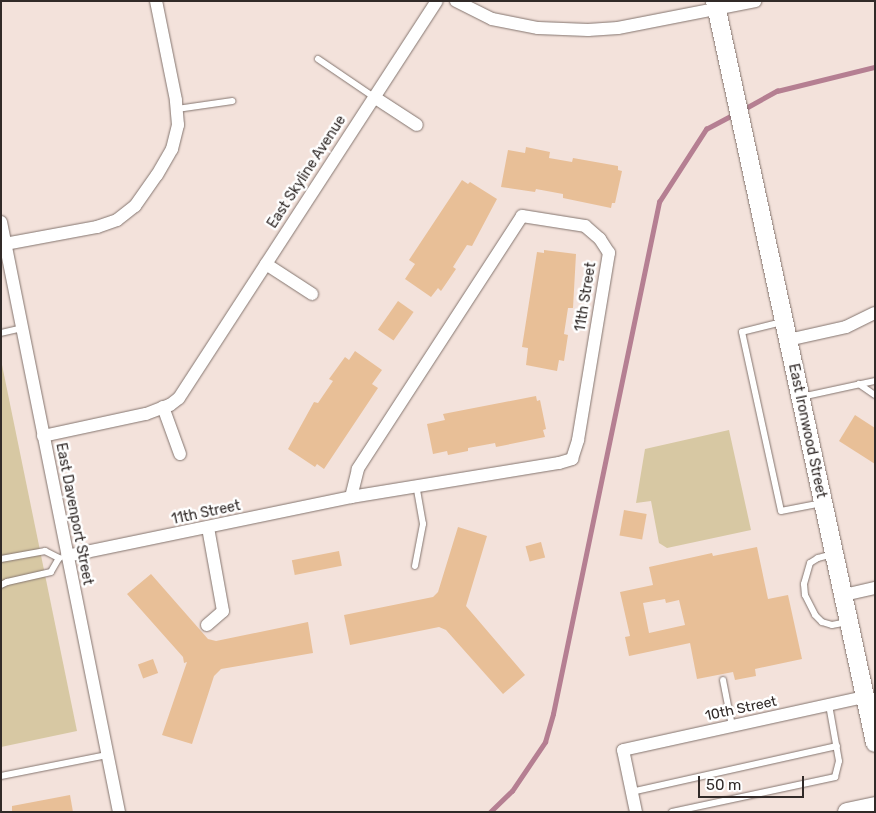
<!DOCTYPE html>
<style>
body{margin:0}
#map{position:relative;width:876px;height:813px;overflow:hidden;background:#f3e2db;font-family:Rubik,sans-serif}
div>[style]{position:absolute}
.green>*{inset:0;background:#d7c8a3}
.stream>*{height:4.5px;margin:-2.25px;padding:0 2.25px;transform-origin:2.25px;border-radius:2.25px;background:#b57f92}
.building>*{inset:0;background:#e8bf97;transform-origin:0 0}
.roads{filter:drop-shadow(0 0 1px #84756f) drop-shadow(0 0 1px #84756f)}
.lane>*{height:6px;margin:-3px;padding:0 3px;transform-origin:3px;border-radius:3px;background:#fff}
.street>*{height:12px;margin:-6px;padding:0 6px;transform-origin:6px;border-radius:6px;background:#fff}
.secondary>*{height:18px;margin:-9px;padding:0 9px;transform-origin:9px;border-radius:9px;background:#fff}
span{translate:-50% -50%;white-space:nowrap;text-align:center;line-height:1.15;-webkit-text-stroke:5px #fff;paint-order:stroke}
.street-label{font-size:14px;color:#312a28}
.frame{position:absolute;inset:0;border:2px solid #312a28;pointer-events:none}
.scale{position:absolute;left:698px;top:776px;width:106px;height:22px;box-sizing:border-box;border:2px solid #312a28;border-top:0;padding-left:6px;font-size:15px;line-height:18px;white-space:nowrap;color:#312a28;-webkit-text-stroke:4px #fff;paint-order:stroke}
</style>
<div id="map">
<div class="green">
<i style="clip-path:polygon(1px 360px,77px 731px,1px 747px)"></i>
<i style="clip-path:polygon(729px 430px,751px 530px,667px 548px,659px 543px,651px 501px,636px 503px,645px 449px)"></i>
</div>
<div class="stream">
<i style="left:744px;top:109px;width:38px;rotate:-29deg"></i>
<i style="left:777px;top:91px;width:101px;rotate:-13.8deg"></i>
<i style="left:490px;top:812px;width:30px;rotate:-44deg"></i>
<i style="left:512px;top:791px;width:59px;rotate:-56deg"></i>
<i style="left:545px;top:742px;width:29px;rotate:-74deg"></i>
<i style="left:553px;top:714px;width:523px;rotate:-78.3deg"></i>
<i style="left:659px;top:202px;width:87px;rotate:-57.2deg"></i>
<i style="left:706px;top:129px;width:32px;rotate:-28deg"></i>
</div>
<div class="building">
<i style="clip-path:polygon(526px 147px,550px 152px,549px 158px,572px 162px,573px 158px,618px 166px,618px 170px,622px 171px,615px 203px,612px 203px,611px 208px,563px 198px,563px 194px,536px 189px,535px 192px,501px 187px,508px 150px,525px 153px)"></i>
<i style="clip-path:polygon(462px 180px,468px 184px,470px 182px,497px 199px,472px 246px,467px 245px,453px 267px,456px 269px,441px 291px,438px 288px,431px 297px,405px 279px,415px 264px,409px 260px)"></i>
<i style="clip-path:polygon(544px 250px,576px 254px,573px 308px,568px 308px,564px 334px,568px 335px,564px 361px,559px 360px,557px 371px,526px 365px,528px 348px,522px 347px,537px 252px,544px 253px)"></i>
<i style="left:398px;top:301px;width:19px;height:35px;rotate:35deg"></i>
<i style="clip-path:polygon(355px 351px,382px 370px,372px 384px,378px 388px,324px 469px,317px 464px,315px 467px,288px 449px,314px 402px,318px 403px,333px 381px,329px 379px,345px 357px,349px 360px)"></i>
<i style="clip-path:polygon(536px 396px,537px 401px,540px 400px,546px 429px,543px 430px,545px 437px,496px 447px,495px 443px,468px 448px,468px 451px,448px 455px,447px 451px,433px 454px,427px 424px,445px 420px,443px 414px)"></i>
<i style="clip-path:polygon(855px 415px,875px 428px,875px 464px,839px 441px)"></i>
<i style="left:624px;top:510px;width:23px;height:26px;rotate:10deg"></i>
<i style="clip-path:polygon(458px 527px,487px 536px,466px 606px,525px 675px,503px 694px,446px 630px,439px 627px,350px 645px,344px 615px,433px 597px,438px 592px)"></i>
<i style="left:541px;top:542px;width:16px;height:16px;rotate:75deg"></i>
<i style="clip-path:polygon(evenodd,757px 547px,768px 599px,788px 595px,802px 659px,755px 669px,756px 676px,735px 680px,733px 672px,697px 679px,690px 643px,629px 656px,625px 637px,630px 636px,620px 592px,653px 585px,649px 567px,712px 553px,713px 556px,757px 547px,665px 599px,666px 603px,679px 600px,685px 625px,649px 633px,643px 603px,665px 599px)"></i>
<i style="left:339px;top:551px;width:15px;height:48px;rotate:79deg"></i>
<i style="clip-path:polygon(151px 574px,208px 639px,216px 641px,308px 622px,313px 653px,221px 669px,214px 676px,192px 744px,162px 735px,187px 662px,184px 663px,183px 657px,127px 594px)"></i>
<i style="left:153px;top:659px;width:15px;height:16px;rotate:70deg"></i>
<i style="clip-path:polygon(70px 795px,73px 812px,12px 812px,12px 806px)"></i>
</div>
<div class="roads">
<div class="lane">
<i style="left:318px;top:59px;width:68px;rotate:34.2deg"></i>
<i style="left:177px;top:109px;width:56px;rotate:-8.3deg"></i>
<i style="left:782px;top:322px;width:41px;rotate:166deg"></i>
<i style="left:742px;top:332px;width:183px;rotate:77.7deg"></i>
<i style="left:781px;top:511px;width:42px;rotate:-11deg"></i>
<i style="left:1px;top:333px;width:22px;rotate:-13deg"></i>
<i style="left:859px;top:384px;width:19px;rotate:35deg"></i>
<i style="left:801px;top:397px;width:76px;rotate:-12.2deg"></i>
<i style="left:833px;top:554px;width:16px;rotate:165deg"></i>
<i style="left:818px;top:558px;width:9px;rotate:148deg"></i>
<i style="left:810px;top:563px;width:22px;rotate:106deg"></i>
<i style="left:804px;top:584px;width:11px;rotate:85deg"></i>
<i style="left:805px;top:595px;width:22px;rotate:63deg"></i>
<i style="left:815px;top:615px;width:10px;rotate:45deg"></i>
<i style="left:822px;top:622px;width:10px;rotate:17deg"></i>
<i style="left:832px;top:625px;width:16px;rotate:-11deg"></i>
<i style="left:1px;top:559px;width:45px;rotate:-10.3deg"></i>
<i style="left:45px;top:551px;width:16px;rotate:27deg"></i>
<i style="left:59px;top:558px;width:16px;rotate:120deg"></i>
<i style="left:51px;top:572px;width:45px;rotate:167.2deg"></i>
<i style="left:7px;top:582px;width:7px;rotate:153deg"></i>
<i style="left:415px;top:566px;width:43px;rotate:-79.2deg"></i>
<i style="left:423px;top:524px;width:39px;rotate:-100deg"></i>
<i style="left:723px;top:680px;width:47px;rotate:78.9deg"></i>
<i style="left:1px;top:776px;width:108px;rotate:-11.2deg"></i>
<i style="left:631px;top:792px;width:211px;rotate:-12.6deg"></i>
<i style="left:672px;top:812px;width:167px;rotate:-12.1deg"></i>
<i style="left:835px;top:777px;width:16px;rotate:-76deg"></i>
<i style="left:839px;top:761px;width:57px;rotate:-100.1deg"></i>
</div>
<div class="street">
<i style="left:456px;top:1px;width:40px;rotate:26.6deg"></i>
<i style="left:492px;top:19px;width:47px;rotate:11.1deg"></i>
<i style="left:538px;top:28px;width:50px;rotate:2.3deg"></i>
<i style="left:588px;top:30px;width:30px;rotate:-4deg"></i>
<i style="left:618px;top:28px;width:140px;rotate:-11.1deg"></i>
<i style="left:374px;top:97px;width:51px;rotate:33.1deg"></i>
<i style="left:1px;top:222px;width:602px;rotate:78.69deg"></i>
<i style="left:5px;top:244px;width:94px;rotate:-10.5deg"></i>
<i style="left:97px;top:227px;width:21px;rotate:-19deg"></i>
<i style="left:117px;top:220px;width:23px;rotate:-38deg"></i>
<i style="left:135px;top:206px;width:38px;rotate:-55deg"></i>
<i style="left:157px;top:175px;width:30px;rotate:-60deg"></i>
<i style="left:172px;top:149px;width:25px;rotate:-76deg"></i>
<i style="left:178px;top:125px;width:25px;rotate:-95deg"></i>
<i style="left:176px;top:100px;width:101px;rotate:-101.4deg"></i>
<i style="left:266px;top:264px;width:55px;rotate:33.1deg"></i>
<i style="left:788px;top:340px;width:59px;rotate:-12.6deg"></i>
<i style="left:846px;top:327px;width:32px;rotate:-26deg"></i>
<i style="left:163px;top:407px;width:50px;rotate:70.1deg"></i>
<i style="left:43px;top:436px;width:105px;rotate:-12.1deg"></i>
<i style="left:146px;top:414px;width:26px;rotate:-21deg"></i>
<i style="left:170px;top:405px;width:11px;rotate:-38deg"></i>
<i style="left:179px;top:398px;width:473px;rotate:-57deg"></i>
<i style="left:67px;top:556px;width:290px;rotate:-11.7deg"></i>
<i style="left:351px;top:497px;width:211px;rotate:-9.3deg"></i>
<i style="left:559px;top:463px;width:14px;rotate:-17deg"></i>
<i style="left:572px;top:459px;width:20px;rotate:-72deg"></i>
<i style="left:578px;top:440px;width:190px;rotate:-80.6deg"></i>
<i style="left:609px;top:253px;width:17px;rotate:-123deg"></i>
<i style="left:600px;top:239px;width:20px;rotate:-139deg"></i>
<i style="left:585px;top:226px;width:64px;rotate:-171deg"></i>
<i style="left:522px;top:216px;width:302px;rotate:123deg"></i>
<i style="left:358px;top:469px;width:29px;rotate:104deg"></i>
<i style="left:844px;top:595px;width:32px;rotate:-13deg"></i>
<i style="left:207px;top:625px;width:21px;rotate:-41deg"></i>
<i style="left:223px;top:611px;width:84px;rotate:-100.2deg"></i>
<i style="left:636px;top:812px;width:63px;rotate:-101.8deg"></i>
<i style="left:623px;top:750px;width:248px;rotate:-12.4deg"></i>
</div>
<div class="secondary">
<i style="left:715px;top:1px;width:759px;rotate:77.83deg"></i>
<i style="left:847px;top:812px;width:29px;rotate:-12deg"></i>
</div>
</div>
<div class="street-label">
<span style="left:307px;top:172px;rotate:-57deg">East Skyline Avenue</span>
<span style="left:586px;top:297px;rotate:-81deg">11th Street</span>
<span style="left:807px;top:431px;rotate:78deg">East Ironwood Street</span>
<span style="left:206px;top:513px;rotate:-12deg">11th Street</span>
<span style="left:74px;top:514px;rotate:79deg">East Davenport Street</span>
<span style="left:741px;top:709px;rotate:-12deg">10th Street</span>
</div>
<div class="frame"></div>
<div class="scale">50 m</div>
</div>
